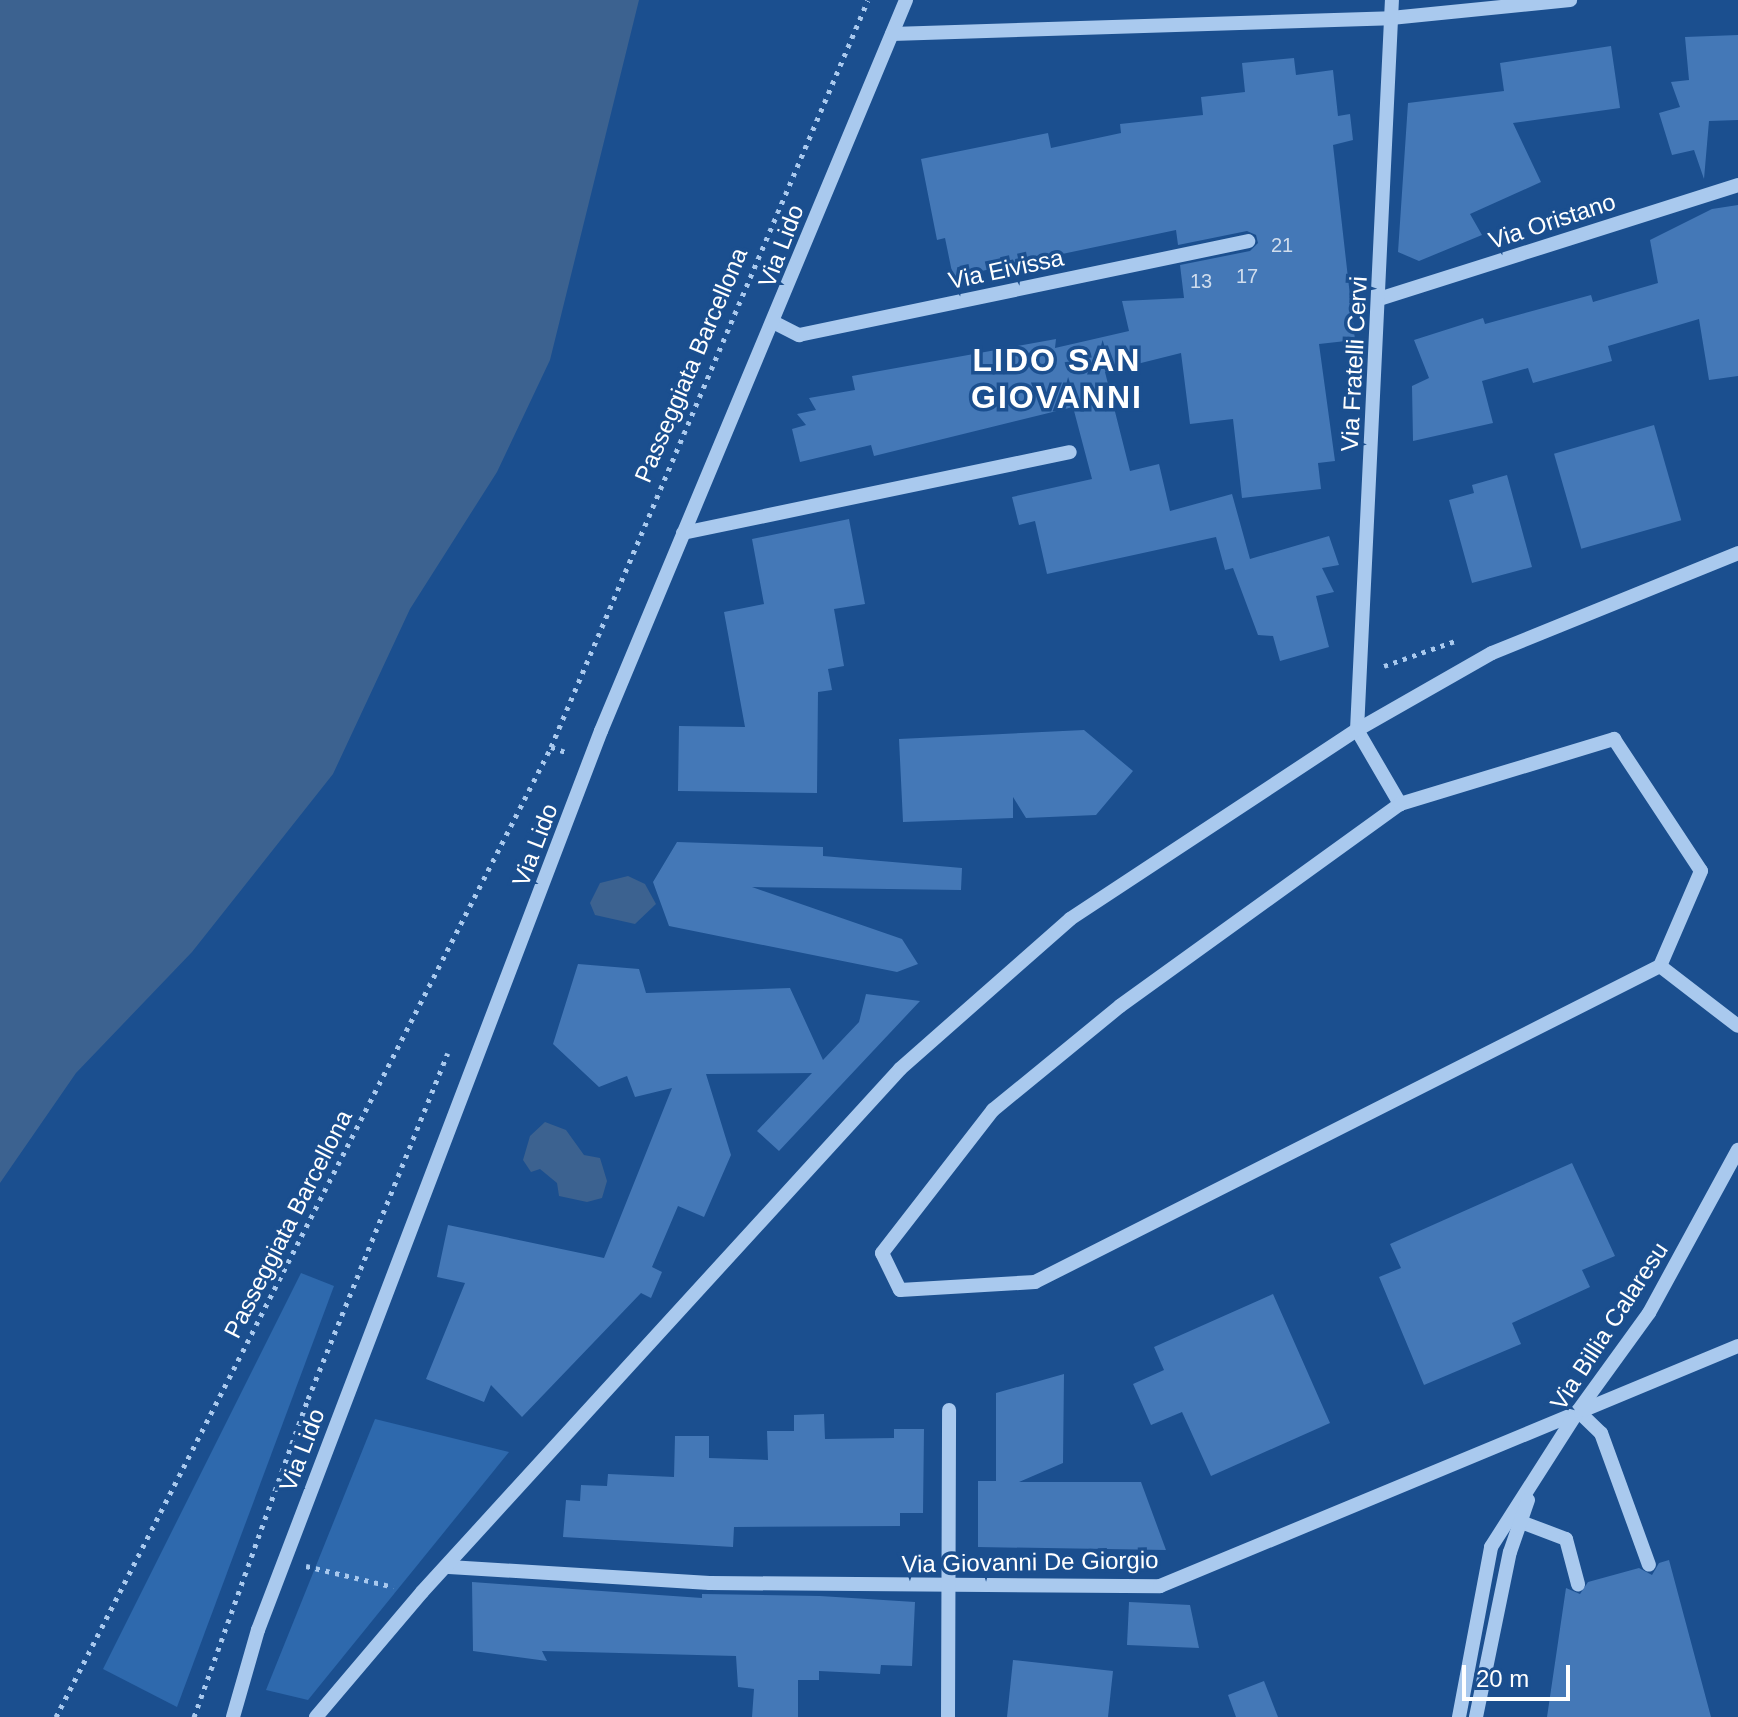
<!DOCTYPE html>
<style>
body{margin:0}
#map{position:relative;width:1738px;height:1717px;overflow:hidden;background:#1b4f8f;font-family:Helvetica,sans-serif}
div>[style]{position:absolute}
.green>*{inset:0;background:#2e69ad}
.water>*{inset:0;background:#3c6290}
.building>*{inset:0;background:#4478b7;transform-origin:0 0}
.path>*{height:5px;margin-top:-2.5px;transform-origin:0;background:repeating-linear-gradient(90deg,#a9c9ee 0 4px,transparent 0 10px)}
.minor>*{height:14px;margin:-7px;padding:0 7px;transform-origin:7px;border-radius:7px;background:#a9c9ee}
span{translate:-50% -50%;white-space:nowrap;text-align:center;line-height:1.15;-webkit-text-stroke:7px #1b4f8f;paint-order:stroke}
.number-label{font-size:20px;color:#d0dded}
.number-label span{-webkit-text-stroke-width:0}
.street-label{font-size:24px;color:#fff}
.district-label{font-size:32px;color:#fff;font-weight:700;letter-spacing:2px}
.scale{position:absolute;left:1462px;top:1665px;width:108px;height:36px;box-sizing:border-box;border:4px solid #fff;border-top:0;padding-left:10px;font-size:24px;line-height:28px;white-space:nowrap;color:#fff;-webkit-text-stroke:6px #1b4f8f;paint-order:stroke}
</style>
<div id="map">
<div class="green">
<i style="clip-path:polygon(301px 1273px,334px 1286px,177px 1707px,103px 1669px)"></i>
<i style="clip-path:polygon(375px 1419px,509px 1452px,308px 1700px,266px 1690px)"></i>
</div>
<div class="water">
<i style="clip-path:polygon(0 0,639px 0,550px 360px,497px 472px,410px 609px,333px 774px,192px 952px,76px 1073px,0 1183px)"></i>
<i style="clip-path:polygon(628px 876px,645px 884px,656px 904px,635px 924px,595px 915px,590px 903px,600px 883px)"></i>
<i style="clip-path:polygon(545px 1122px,566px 1130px,584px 1155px,600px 1158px,607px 1181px,602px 1198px,587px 1202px,559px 1196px,557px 1183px,540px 1169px,531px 1172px,523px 1160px,530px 1136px)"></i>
</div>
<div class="building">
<i style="clip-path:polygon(1738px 35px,1738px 120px,1709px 121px,1704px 179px,1694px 150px,1672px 155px,1659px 113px,1680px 107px,1671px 82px,1689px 80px,1685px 37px)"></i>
<i style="clip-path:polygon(1611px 46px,1620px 108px,1513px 123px,1541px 182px,1470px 214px,1482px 235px,1419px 261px,1398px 252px,1408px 103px,1504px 91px,1500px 63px)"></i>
<i style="clip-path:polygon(1294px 58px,1296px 75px,1333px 70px,1338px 116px,1350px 114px,1353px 140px,1333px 145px,1355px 340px,1319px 344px,1335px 461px,1318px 463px,1321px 489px,1242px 498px,1233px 419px,1190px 424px,1181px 353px,1105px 372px,1130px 471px,1159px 464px,1170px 511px,1232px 494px,1250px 559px,1329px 536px,1339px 565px,1322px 568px,1334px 592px,1316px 596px,1329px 647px,1280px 661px,1273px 636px,1258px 635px,1233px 568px,1225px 570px,1216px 537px,1047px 574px,1035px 521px,1019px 525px,1012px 497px,1092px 479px,1073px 407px,874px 456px,871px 445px,800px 462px,792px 429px,806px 425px,797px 414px,816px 410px,809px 398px,855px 390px,852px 376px,1056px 339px,1055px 348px,1129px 331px,1122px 301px,1184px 298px,1180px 265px,1250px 251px,1258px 243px,1256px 235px,1247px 231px,1178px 245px,1176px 230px,953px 277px,945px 238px,937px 240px,921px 159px,1048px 133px,1051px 148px,1121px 133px,1120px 124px,1203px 115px,1201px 97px,1245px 92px,1242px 63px)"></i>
<i style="clip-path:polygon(1738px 205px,1738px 376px,1709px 380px,1699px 319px,1608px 346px,1612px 361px,1533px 383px,1528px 368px,1482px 381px,1493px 423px,1413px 441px,1412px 386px,1429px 378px,1414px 340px,1483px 318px,1485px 324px,1591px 295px,1593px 302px,1658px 283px,1650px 240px,1712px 209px)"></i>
<i style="left:1654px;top:425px;width:99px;height:104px;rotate:74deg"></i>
<i style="clip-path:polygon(1507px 475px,1532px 567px,1472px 583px,1449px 500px,1474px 493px,1472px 485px)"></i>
<i style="clip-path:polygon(849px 519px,865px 604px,834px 609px,844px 666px,828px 669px,832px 690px,818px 692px,817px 793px,678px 791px,679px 726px,745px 727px,724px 612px,764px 604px,752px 539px)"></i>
<i style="clip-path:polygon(1084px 730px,1133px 771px,1096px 815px,1026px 818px,1013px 797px,1013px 818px,903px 822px,899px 739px)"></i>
<i style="clip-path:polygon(677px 842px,823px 847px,823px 856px,962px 868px,961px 890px,752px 887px,902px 939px,918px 964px,897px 972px,669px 926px,653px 882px)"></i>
<i style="clip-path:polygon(578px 964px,639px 969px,646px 993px,790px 988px,823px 1060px,859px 1022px,866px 994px,920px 1001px,779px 1151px,757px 1131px,812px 1073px,706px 1074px,731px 1155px,704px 1217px,678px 1206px,652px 1267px,662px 1272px,651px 1298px,641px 1293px,522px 1417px,491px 1385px,484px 1402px,426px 1379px,465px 1283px,437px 1277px,448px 1225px,604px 1258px,672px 1088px,635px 1097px,627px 1076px,599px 1087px,553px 1044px)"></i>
<i style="clip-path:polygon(1572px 1163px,1615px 1256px,1582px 1270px,1590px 1287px,1512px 1323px,1521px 1344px,1424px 1385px,1379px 1277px,1401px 1268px,1390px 1244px)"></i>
<i style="clip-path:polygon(1273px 1294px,1330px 1423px,1211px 1476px,1182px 1412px,1151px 1425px,1133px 1384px,1164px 1370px,1154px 1347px)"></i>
<i style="clip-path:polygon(1064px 1374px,1063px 1463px,1019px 1482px,1141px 1482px,1166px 1550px,978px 1547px,978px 1481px,996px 1481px,996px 1393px)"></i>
<i style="clip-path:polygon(824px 1414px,825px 1439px,894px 1438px,894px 1429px,924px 1429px,923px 1513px,900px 1513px,900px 1526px,734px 1527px,733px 1547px,563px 1537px,566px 1500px,580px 1501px,581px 1485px,607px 1486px,608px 1474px,674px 1477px,675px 1436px,709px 1436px,709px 1458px,768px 1460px,767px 1431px,794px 1431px,794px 1415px)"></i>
<i style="clip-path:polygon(1669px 1560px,1711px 1717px,1547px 1717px,1566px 1588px,1580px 1594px,1588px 1582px,1639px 1568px,1652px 1575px,1659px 1563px)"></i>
<i style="clip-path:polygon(472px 1582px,702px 1598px,702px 1594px,820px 1596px,915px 1602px,912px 1666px,881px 1665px,880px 1674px,819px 1671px,819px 1680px,798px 1680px,798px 1717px,752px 1717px,754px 1689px,738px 1687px,736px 1656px,542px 1651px,547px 1661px,473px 1651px)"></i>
<i style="clip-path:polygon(1129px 1602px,1190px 1605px,1199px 1648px,1127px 1645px)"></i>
<i style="clip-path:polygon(1013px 1660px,1113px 1671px,1108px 1717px,1007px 1717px)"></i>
<i style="clip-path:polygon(1264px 1681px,1278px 1717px,1236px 1717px,1228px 1695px)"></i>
</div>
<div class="path">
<i style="left:1384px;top:666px;width:78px;rotate:-19.4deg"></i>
<i style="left:551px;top:747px;width:18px;rotate:19deg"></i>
<i style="left:306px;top:1566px;width:90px;rotate:13.4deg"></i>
<i style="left:56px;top:1717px;width:1089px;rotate:-62.96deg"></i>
<i style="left:551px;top:747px;width:811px;rotate:-67.01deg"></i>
<i style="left:194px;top:1717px;width:338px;rotate:-70.3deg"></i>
<i style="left:308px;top:1399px;width:373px;rotate:-68deg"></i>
</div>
<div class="minor">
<i style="left:892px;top:34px;width:499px;rotate:-1.8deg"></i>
<i style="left:1391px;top:18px;width:180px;rotate:-5.7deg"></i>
<i style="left:1379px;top:299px;width:377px;rotate:-17.6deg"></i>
<i style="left:775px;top:323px;width:27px;rotate:27deg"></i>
<i style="left:799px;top:335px;width:459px;rotate:-11.8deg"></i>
<i style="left:683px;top:533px;width:395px;rotate:-11.8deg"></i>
<i style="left:1357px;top:730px;width:731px;rotate:-87.26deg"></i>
<i style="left:1357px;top:730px;width:86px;rotate:59.8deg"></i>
<i style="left:1614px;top:739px;width:158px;rotate:56.6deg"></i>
<i style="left:1701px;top:871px;width:103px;rotate:113.3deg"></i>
<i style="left:1660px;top:966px;width:700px;rotate:153.18deg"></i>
<i style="left:1035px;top:1282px;width:135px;rotate:176.6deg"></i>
<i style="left:900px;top:1290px;width:41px;rotate:-115.9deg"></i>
<i style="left:882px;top:1253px;width:181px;rotate:-52.2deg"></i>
<i style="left:993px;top:1110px;width:164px;rotate:-39.3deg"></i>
<i style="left:1120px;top:1006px;width:345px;rotate:-35.8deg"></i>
<i style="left:1400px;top:804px;width:224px;rotate:-16.9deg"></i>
<i style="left:1660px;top:966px;width:98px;rotate:37.6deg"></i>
<i style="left:1578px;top:1411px;width:32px;rotate:44deg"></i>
<i style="left:1601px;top:1433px;width:140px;rotate:70deg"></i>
<i style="left:1521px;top:1522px;width:48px;rotate:20.7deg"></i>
<i style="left:1566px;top:1539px;width:47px;rotate:75.1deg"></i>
<i style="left:449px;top:1567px;width:261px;rotate:3.5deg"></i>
<i style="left:710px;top:1583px;width:450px;rotate:0.4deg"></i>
<i style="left:1160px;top:1586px;width:626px;rotate:-22.55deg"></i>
<i style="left:233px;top:1717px;width:91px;rotate:-74deg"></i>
<i style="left:258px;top:1630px;width:962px;rotate:-69.12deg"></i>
<i style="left:601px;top:731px;width:792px;rotate:-67.35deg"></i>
<i style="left:316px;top:1717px;width:164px;rotate:-49.7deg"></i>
<i style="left:422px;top:1592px;width:709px;rotate:-47.57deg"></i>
<i style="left:900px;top:1069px;width:227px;rotate:-41.4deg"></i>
<i style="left:1070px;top:919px;width:344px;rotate:-33.4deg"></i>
<i style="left:1357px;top:730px;width:155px;rotate:-29.7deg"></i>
<i style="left:1492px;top:653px;width:266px;rotate:-22.1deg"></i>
<i style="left:948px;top:1717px;width:307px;rotate:-89.8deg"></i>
<i style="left:1459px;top:1717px;width:173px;rotate:-79.3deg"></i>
<i style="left:1491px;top:1547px;width:161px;rotate:-57.4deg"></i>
<i style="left:1578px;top:1411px;width:121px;rotate:-54.1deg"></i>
<i style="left:1649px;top:1313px;width:186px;rotate:-61.4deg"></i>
<i style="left:1476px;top:1717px;width:168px;rotate:-78.4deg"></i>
<i style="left:1510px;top:1552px;width:55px;rotate:-70.9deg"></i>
</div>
<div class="number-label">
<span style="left:1282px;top:245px">21</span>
<span style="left:1247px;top:276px">17</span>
<span style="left:1201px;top:281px">13</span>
</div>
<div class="street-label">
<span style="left:1552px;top:221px;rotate:-18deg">Via Oristano</span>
<span style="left:781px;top:246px;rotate:-69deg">Via Lido</span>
<span style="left:1006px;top:269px;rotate:-12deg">Via Eivissa</span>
<span style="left:1354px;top:364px;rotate:-87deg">Via Fratelli Cervi</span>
<span style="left:691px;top:365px;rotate:-67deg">Passeggiata Barcellona</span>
<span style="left:535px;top:845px;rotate:-69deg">Via Lido</span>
<span style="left:288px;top:1224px;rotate:-63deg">Passeggiata Barcellona</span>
<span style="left:1609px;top:1326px;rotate:-57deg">Via Billia Calaresu</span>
<span style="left:302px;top:1450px;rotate:-69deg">Via Lido</span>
<span style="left:1030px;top:1562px;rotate:-1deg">Via Giovanni De Giorgio</span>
</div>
<div class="district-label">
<span style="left:1057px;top:379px">LIDO SAN<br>GIOVANNI</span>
</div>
<div class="scale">20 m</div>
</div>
